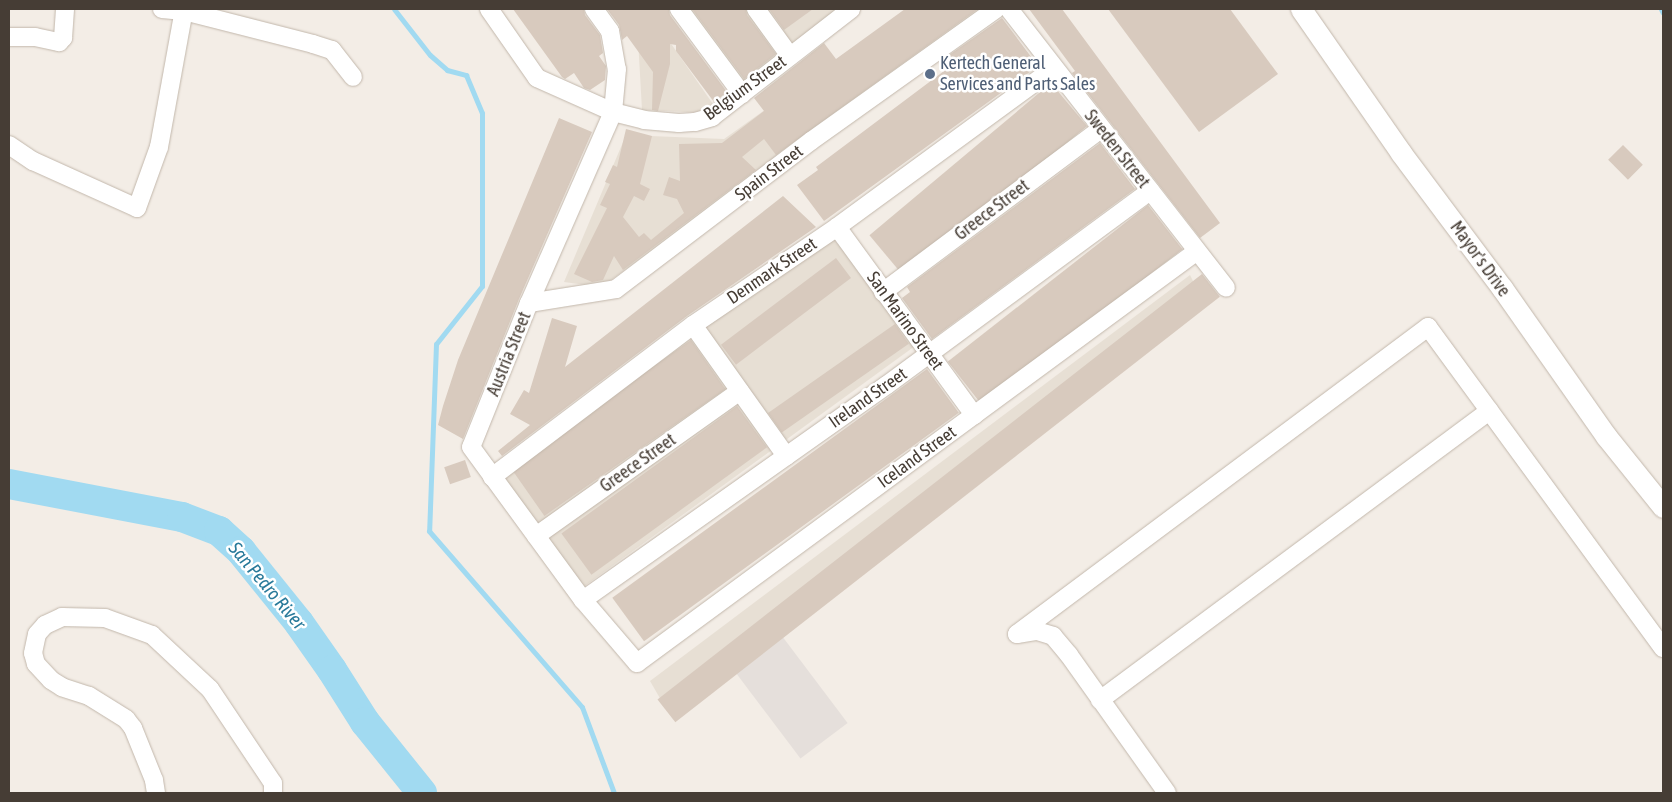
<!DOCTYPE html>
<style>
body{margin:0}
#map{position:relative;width:1672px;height:802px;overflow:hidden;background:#f3ede6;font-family:"Asap Condensed",sans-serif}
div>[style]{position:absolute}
.residential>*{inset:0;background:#e7dfd4;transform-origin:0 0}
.industrial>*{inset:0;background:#e5dfdb;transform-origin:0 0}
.stream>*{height:5px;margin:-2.5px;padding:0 2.5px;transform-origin:2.5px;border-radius:2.5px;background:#a1daf1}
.river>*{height:30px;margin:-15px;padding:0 15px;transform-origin:15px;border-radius:15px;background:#a1daf1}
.building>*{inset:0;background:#d8cabe;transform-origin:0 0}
.roads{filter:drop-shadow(0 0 1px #c2b7ab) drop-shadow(0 0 1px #c2b7ab)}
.minor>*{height:18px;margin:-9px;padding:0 9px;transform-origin:9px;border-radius:9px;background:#fff}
.tertiary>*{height:21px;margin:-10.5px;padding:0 10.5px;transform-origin:10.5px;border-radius:10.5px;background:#fff}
.dots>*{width:14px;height:14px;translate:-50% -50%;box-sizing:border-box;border:2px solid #fff;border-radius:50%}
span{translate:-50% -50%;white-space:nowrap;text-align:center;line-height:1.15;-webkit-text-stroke:5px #fff;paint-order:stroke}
.service-label{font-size:18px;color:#4e5e75}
.left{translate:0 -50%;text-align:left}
.street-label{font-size:18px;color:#463d35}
.water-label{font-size:19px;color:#297a9a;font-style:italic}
.frame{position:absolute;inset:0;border:10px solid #463d35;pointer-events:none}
</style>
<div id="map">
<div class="residential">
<i style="clip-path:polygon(616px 9px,647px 9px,715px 107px,707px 113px,642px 110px,638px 39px)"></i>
<i style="clip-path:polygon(690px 9px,846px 9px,746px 88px)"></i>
<i style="clip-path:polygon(907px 9px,988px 9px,989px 11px,601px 287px,564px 282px,626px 135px,724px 139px)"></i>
<i style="left:831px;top:234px;width:140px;height:411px;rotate:54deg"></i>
<i style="clip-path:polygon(1190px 275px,1202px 299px,661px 700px,650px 681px)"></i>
</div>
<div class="industrial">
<i style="left:782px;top:636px;width:109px;height:59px;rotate:53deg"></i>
</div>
<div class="stream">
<i style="left:394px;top:9px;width:58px;rotate:52deg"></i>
<i style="left:430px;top:55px;width:23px;rotate:41deg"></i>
<i style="left:447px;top:70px;width:20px;rotate:15deg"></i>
<i style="left:466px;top:75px;width:41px;rotate:67.2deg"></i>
<i style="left:482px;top:113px;width:173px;rotate:90deg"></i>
<i style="left:482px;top:286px;width:74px;rotate:128.4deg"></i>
<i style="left:436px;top:344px;width:187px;rotate:92.1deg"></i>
<i style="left:429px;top:531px;width:233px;rotate:49deg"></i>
<i style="left:582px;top:707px;width:92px;rotate:69.6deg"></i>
<i style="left:1661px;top:9px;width:4px;rotate:63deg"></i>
</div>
<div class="river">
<i style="left:9px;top:484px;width:176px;rotate:10.8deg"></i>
<i style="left:182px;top:517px;width:40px;rotate:21deg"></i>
<i style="left:219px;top:531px;width:30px;rotate:42deg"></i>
<i style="left:241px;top:551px;width:92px;rotate:51.1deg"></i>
<i style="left:299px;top:623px;width:57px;rotate:54.9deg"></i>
<i style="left:332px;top:670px;width:62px;rotate:57.6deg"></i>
<i style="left:365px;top:722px;width:91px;rotate:51.2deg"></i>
</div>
<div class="building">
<i style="clip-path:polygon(513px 9px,584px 9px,585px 15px,600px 35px,603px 53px,599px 56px,606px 66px,605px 80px,590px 90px,584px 88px,574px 73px,565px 79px,562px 77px)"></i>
<i style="clip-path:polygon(607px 9px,669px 9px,670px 15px,727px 92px,714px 102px,676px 51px,676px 45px,670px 44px,670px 64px,658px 111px,652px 110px,653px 72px,627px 36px,622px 40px,619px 25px)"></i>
<i style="clip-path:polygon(692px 9px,746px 9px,747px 15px,776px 54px,744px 79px)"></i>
<i style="clip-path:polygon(769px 9px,813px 9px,784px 30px)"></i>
<i style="clip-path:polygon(905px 9px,978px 9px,776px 155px,764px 139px,742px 157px,756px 170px,623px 270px,614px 256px,603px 280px,592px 282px,574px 274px,607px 208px,600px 205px,610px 184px,605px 182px,613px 165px,617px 167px,626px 129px,652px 136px,640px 184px,650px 189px,644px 201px,634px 196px,623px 217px,639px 237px,644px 233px,651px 240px,684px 213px,677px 199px,663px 195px,669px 177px,680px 181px,679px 144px,722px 143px,764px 111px,754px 98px,824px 43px,836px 59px)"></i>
<i style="clip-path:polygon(1029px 9px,1062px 9px,1220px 223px,1200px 238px,1072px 73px,1075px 71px)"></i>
<i style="clip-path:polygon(1108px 9px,1230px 9px,1278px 74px,1199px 132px)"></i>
<i style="clip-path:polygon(1002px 18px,1038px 66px,824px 221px,797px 185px,818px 170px,816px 167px,948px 68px,942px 60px)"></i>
<i style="left:1051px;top:83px;width:56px;height:237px;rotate:50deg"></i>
<i style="clip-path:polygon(559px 118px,592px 132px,519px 299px,463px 439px,438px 425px,443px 406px,458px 360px)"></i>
<i style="clip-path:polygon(1100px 143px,1135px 189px,932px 339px,902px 298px,910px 292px,907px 287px)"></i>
<i style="left:1623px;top:145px;width:28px;height:21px;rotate:45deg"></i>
<i style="clip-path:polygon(783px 196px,816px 227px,687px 316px,502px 456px,498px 451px,530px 425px,510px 414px,524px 390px,529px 393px,552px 318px,577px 326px,565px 367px)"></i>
<i style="left:1148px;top:205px;width:56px;height:254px;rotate:52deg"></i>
<i style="left:836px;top:258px;width:25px;height:144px;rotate:53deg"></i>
<i style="left:1202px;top:274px;width:29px;height:691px;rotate:52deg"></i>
<i style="left:895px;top:324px;width:24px;height:155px;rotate:55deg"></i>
<i style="left:691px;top:340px;width:60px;height:221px;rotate:55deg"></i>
<i style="left:927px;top:369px;width:54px;height:389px;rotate:54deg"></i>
<i style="left:737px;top:406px;width:51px;height:217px;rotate:54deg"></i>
<i style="left:465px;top:460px;width:18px;height:22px;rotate:71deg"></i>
</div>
<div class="roads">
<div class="minor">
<i style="left:162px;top:9px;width:22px;rotate:5deg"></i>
<i style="left:184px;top:11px;width:133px;rotate:14.3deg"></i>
<i style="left:313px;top:44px;width:20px;rotate:18deg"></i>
<i style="left:332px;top:50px;width:34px;rotate:52deg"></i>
<i style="left:489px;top:9px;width:84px;rotate:55.2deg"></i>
<i style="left:537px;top:78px;width:83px;rotate:24.1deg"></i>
<i style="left:613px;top:112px;width:32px;rotate:14deg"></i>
<i style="left:644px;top:120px;width:35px;rotate:5deg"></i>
<i style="left:679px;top:123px;width:16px;rotate:-4deg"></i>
<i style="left:695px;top:122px;width:18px;rotate:-16deg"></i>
<i style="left:712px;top:117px;width:176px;rotate:-37.8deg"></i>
<i style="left:594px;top:9px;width:27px;rotate:54deg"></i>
<i style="left:610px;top:31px;width:39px;rotate:80deg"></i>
<i style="left:617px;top:69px;width:43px;rotate:95.3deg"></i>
<i style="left:613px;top:112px;width:209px;rotate:113.7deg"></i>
<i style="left:529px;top:303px;width:155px;rotate:111.9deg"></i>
<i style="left:471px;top:447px;width:190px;rotate:53.8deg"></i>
<i style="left:583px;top:600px;width:83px;rotate:49.4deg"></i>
<i style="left:637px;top:663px;width:695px;rotate:-36.34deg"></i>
<i style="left:679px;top:9px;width:106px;rotate:53.5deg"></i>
<i style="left:756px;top:9px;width:58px;rotate:54.1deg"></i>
<i style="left:1009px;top:9px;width:353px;rotate:52.1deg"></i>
<i style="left:9px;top:37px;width:26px"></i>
<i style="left:35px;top:37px;width:25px;rotate:12deg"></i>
<i style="left:59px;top:42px;width:6px;rotate:-45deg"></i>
<i style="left:63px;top:38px;width:29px;rotate:-86deg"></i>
<i style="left:9px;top:145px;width:29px;rotate:34deg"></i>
<i style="left:33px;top:161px;width:114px;rotate:24.3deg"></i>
<i style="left:137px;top:208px;width:65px;rotate:-70.2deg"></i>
<i style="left:159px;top:147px;width:140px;rotate:-79.7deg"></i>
<i style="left:837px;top:227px;width:233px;rotate:53.9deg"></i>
<i style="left:883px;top:292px;width:272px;rotate:-36.8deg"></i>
<i style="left:529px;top:303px;width:88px;rotate:-9.1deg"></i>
<i style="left:616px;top:289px;width:245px;rotate:-37.2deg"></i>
<i style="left:811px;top:141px;width:227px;rotate:-35.5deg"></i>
<i style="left:693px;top:325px;width:161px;rotate:54.6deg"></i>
<i style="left:492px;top:477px;width:252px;rotate:-37.1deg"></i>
<i style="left:693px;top:325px;width:174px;rotate:-34.2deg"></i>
<i style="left:837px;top:227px;width:269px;rotate:-36.2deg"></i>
<i style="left:536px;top:536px;width:250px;rotate:-35.4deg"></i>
<i style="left:583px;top:600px;width:372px;rotate:-35.3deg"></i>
<i style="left:887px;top:385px;width:327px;rotate:-36.4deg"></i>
<i style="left:1017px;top:634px;width:513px;rotate:-36.76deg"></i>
<i style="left:1428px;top:327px;width:398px;rotate:53.8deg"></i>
<i style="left:1017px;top:634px;width:20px;rotate:-9deg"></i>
<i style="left:1037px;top:631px;width:17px;rotate:17deg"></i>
<i style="left:1053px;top:636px;width:25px;rotate:50deg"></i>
<i style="left:1069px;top:655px;width:169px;rotate:54.6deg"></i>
<i style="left:1100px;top:700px;width:485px;rotate:-36.6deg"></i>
<i style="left:156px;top:793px;width:13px;rotate:-99deg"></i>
<i style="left:154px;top:780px;width:56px;rotate:-112deg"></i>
<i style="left:133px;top:728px;width:11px;rotate:-128deg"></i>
<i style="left:126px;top:719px;width:44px;rotate:-148.1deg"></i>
<i style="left:89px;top:696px;width:28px;rotate:-162deg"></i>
<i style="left:62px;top:687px;width:13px;rotate:-148deg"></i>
<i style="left:51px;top:680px;width:22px;rotate:-133deg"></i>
<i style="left:36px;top:664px;width:11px;rotate:-105deg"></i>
<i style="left:33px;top:653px;width:19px;rotate:-78deg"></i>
<i style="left:37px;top:634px;width:12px;rotate:-48deg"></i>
<i style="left:45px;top:625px;width:19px;rotate:-25deg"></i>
<i style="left:62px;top:617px;width:43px;rotate:1.3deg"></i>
<i style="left:105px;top:618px;width:50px;rotate:19.9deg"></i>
<i style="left:152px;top:635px;width:79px;rotate:43deg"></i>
<i style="left:210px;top:689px;width:113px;rotate:56.2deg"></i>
<i style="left:273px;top:783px;width:10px;rotate:90deg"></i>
</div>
<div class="tertiary">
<i style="left:1301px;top:9px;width:175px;rotate:55.2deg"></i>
<i style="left:1401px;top:153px;width:169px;rotate:53.2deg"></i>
<i style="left:1502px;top:288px;width:181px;rotate:54.9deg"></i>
<i style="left:1606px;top:436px;width:91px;rotate:51.2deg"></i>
</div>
</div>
<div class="dots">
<i style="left:930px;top:74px;background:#5c6f8a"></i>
</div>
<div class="service-label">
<span class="left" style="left:940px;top:74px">Kertech General<br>Services and Parts Sales</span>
</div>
<div class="street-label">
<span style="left:745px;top:88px;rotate:-36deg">Belgium Street</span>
<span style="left:1117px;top:149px;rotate:52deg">Sweden Street</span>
<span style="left:769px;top:173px;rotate:-37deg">Spain Street</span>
<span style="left:992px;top:210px;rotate:-37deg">Greece Street</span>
<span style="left:1480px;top:259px;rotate:54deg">Mayor's Drive</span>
<span style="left:772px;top:271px;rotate:-34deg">Denmark Street</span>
<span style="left:905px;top:321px;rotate:54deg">San Marino Street</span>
<span style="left:509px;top:354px;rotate:-68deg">Austria Street</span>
<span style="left:868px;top:398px;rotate:-35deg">Ireland Street</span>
<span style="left:917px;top:457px;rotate:-36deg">Iceland Street</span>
<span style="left:638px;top:463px;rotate:-35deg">Greece Street</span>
</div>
<div class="water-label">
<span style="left:267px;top:586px;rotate:50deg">San Pedro River</span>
</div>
<div class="frame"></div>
</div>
